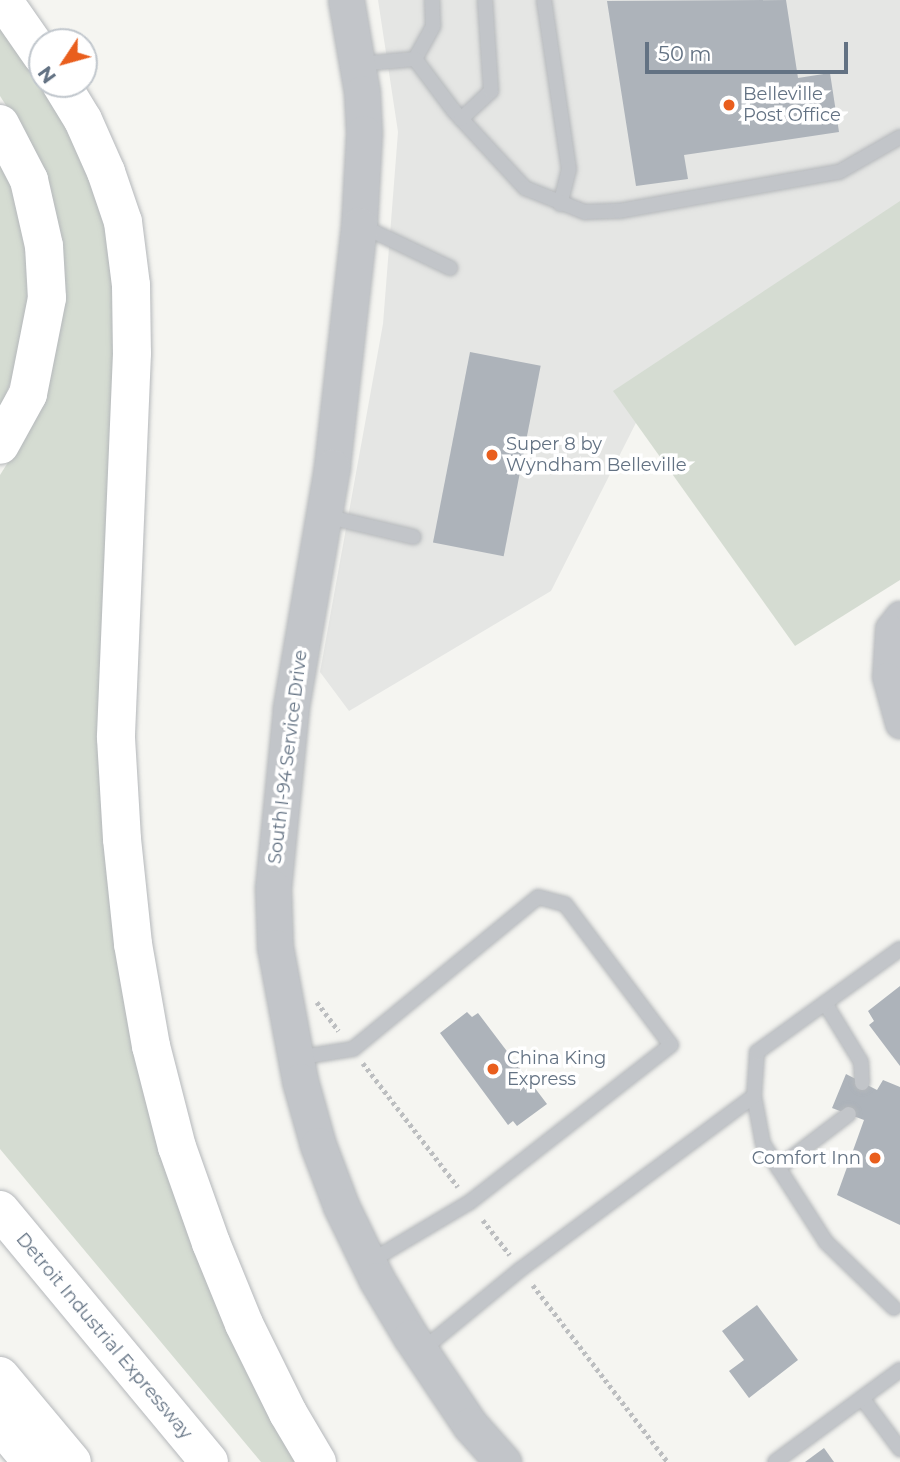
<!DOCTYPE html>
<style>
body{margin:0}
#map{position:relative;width:900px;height:1462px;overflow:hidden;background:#f5f5f1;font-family:Montserrat,sans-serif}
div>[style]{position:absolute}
.built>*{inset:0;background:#e5e6e4}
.green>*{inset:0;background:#d5dcd2}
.building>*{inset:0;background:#adb3ba;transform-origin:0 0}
.path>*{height:4.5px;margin-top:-2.25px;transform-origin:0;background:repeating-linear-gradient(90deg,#bcbec0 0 3.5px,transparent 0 7px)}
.roads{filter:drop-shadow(0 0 2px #b5b8bb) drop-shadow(0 0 2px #b5b8bb)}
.service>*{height:14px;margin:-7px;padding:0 7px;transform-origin:7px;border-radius:7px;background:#c2c5c9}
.minor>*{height:28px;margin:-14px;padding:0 14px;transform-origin:14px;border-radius:14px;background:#c2c5c9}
.tertiary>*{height:35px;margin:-17.5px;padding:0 17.5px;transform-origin:17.5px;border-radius:17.5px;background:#c2c5c9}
.motorway>*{height:38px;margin:-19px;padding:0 19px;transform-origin:19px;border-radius:19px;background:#fff}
.dots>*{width:19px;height:19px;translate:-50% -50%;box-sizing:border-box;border:4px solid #fff;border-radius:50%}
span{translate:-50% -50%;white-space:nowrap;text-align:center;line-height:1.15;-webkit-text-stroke:7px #fff;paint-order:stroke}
.poi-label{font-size:18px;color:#637283}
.left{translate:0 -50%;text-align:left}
.right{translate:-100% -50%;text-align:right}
.street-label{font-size:18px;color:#637283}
.north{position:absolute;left:28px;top:28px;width:70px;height:70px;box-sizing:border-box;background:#fff;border:2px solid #c1c7cd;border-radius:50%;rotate:234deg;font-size:19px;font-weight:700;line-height:28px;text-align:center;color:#637283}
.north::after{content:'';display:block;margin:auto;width:24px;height:32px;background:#e95e1d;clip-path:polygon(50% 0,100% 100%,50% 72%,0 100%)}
.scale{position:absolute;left:645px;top:42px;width:203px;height:32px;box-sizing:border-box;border:4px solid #637283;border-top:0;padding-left:9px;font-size:21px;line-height:24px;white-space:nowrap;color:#637283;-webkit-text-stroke:5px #fff;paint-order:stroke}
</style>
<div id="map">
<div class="built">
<i style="clip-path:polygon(378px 0,900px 0,900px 245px,649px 397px,551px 591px,349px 711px,320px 672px,383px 324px,398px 132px)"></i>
</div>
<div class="green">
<i style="clip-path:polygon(0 25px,72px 134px,103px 214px,116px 276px,116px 922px,301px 1462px,261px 1462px,0 1149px,0 475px,24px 437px,40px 402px,13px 116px,0 96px)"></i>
<i style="clip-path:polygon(0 159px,19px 209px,26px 257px,28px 320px,16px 368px,0 410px)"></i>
<i style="clip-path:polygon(900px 201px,900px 580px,795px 646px,613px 391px)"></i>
</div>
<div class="building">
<i style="clip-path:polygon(786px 0,798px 78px,830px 73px,839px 132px,684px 155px,688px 179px,636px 186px,607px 1px)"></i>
<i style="left:470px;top:352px;width:72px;height:194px;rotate:11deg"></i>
<i style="clip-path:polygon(900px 986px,900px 1066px,869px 1025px,874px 1021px,868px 1011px)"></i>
<i style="clip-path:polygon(467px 1012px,472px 1017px,478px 1013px,547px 1104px,517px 1126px,513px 1121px,508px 1125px,440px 1033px)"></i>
<i style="clip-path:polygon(846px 1074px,877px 1090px,883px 1080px,900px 1087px,900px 1225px,837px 1195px,864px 1120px,832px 1108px)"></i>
<i style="clip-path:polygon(757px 1305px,798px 1360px,749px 1398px,729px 1371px,744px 1360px,722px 1331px)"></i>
<i style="clip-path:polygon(824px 1448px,834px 1462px,805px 1462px)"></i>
</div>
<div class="path">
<i style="left:317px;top:1002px;width:36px;rotate:53deg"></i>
<i style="left:363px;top:1063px;width:156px;rotate:52.5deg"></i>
<i style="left:483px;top:1220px;width:44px;rotate:52.4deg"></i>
<i style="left:533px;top:1285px;width:223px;rotate:52.7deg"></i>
</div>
<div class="roads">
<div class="service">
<i style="left:544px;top:0;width:171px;rotate:81.6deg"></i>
<i style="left:569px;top:169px;width:36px;rotate:104deg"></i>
<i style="left:415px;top:59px;width:38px;rotate:-61deg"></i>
<i style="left:433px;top:26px;width:26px;rotate:-92deg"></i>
<i style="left:359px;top:64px;width:56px;rotate:-5.1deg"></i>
<i style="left:415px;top:59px;width:65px;rotate:53.1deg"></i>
<i style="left:454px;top:111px;width:105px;rotate:47.3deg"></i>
<i style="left:525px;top:188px;width:65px;rotate:21.8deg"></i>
<i style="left:585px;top:212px;width:34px;rotate:-2deg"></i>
<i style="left:619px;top:211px;width:223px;rotate:-10.1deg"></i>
<i style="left:839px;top:172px;width:70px;rotate:-29.8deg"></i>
<i style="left:461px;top:119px;width:41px;rotate:-43deg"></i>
<i style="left:491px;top:91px;width:91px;rotate:-93.8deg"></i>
<i style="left:360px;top:225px;width:100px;rotate:25.5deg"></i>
<i style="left:325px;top:516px;width:91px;rotate:13.3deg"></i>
<i style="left:825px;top:1003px;width:69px;rotate:58.6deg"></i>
<i style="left:861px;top:1062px;width:21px;rotate:87deg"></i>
<i style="left:296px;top:1058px;width:58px;rotate:-9deg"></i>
<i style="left:353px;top:1049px;width:239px;rotate:-39.4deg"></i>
<i style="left:538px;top:897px;width:28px;rotate:15deg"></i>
<i style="left:565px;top:904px;width:176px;rotate:53.1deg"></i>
<i style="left:671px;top:1045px;width:255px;rotate:142deg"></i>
<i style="left:470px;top:1202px;width:117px;rotate:149.3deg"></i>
<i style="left:778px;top:1168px;width:89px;rotate:-37.3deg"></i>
<i style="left:894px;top:1308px;width:95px;rotate:-135.9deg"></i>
<i style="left:826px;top:1242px;width:117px;rotate:-122.7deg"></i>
<i style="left:763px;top:1144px;width:49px;rotate:-100.6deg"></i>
<i style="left:754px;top:1096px;width:44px;rotate:-86.1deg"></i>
<i style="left:757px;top:1052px;width:176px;rotate:-35.8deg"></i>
<i style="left:421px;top:1351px;width:129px;rotate:-39.4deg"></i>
<i style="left:521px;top:1269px;width:290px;rotate:-36.6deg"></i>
<i style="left:862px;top:1398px;width:64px;rotate:53.3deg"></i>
<i style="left:775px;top:1462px;width:155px;rotate:-36.4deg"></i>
</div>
<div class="minor">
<i style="left:900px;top:616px;width:16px;rotate:128deg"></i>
<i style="left:890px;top:629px;width:48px;rotate:93.6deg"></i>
<i style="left:887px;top:677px;width:49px;rotate:74.5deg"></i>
</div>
<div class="tertiary">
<i style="left:346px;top:0;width:94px;rotate:80.2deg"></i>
<i style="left:362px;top:93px;width:40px;rotate:87.1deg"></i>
<i style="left:364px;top:133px;width:92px;rotate:93.1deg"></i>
<i style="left:359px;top:225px;width:244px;rotate:96.4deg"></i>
<i style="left:332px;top:467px;width:244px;rotate:99.7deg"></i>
<i style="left:291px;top:708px;width:181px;rotate:95.7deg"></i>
<i style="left:273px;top:888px;width:59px;rotate:88.1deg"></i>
<i style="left:275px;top:947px;width:136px;rotate:79.4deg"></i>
<i style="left:300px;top:1081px;width:66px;rotate:74.3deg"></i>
<i style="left:318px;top:1145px;width:65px;rotate:69.3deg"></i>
<i style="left:341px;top:1206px;width:82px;rotate:64.1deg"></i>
<i style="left:377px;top:1280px;width:66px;rotate:59.2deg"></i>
<i style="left:411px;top:1337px;width:106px;rotate:56.2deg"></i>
<i style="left:470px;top:1425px;width:50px;rotate:48.3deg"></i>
</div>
<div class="motorway">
<i style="left:3px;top:0;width:68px;rotate:55.1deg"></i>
<i style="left:61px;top:84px;width:42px;rotate:58.6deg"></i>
<i style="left:83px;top:120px;width:57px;rotate:66.1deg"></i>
<i style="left:106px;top:172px;width:53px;rotate:71.2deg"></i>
<i style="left:123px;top:222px;width:64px;rotate:82.8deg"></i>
<i style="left:131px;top:285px;width:68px;rotate:89.2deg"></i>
<i style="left:132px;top:353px;width:385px;rotate:92.4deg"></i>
<i style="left:116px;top:738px;width:101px;rotate:86.6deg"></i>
<i style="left:122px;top:839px;width:106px;rotate:84deg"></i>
<i style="left:133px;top:944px;width:104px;rotate:80deg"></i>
<i style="left:151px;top:1046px;width:104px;rotate:75.6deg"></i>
<i style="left:177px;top:1147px;width:102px;rotate:70.5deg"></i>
<i style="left:211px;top:1243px;width:87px;rotate:67.8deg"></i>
<i style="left:244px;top:1324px;width:99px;rotate:63.7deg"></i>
<i style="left:288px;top:1413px;width:57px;rotate:59.4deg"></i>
<i style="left:0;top:124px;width:63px;rotate:62.6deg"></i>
<i style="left:29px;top:180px;width:68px;rotate:77.2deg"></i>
<i style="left:44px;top:246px;width:52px;rotate:86.7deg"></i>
<i style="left:47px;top:298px;width:98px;rotate:101.2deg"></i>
<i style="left:28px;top:394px;width:58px;rotate:118.8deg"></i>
<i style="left:0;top:1210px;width:327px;rotate:50.3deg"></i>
<i style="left:0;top:1376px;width:112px;rotate:50.1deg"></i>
<i style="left:0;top:1424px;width:50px;rotate:49.9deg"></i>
</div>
</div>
<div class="dots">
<i style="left:729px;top:105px;background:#e95e1d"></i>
<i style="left:492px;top:455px;background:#e95e1d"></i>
<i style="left:493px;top:1069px;background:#e95e1d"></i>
<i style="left:875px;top:1158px;background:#e95e1d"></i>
</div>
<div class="poi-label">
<span class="left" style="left:743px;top:105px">Belleville<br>Post Office</span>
<span class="left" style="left:506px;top:455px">Super 8 by<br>Wyndham Belleville</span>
<span class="left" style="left:507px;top:1069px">China King<br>Express</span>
<span class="right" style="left:861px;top:1158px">Comfort Inn</span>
</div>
<div class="street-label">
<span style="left:288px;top:757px;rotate:-83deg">South I-94 Service Drive</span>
<span style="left:104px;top:1336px;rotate:50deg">Detroit Industrial Expressway</span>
</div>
<div class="north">N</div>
<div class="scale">50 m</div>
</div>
